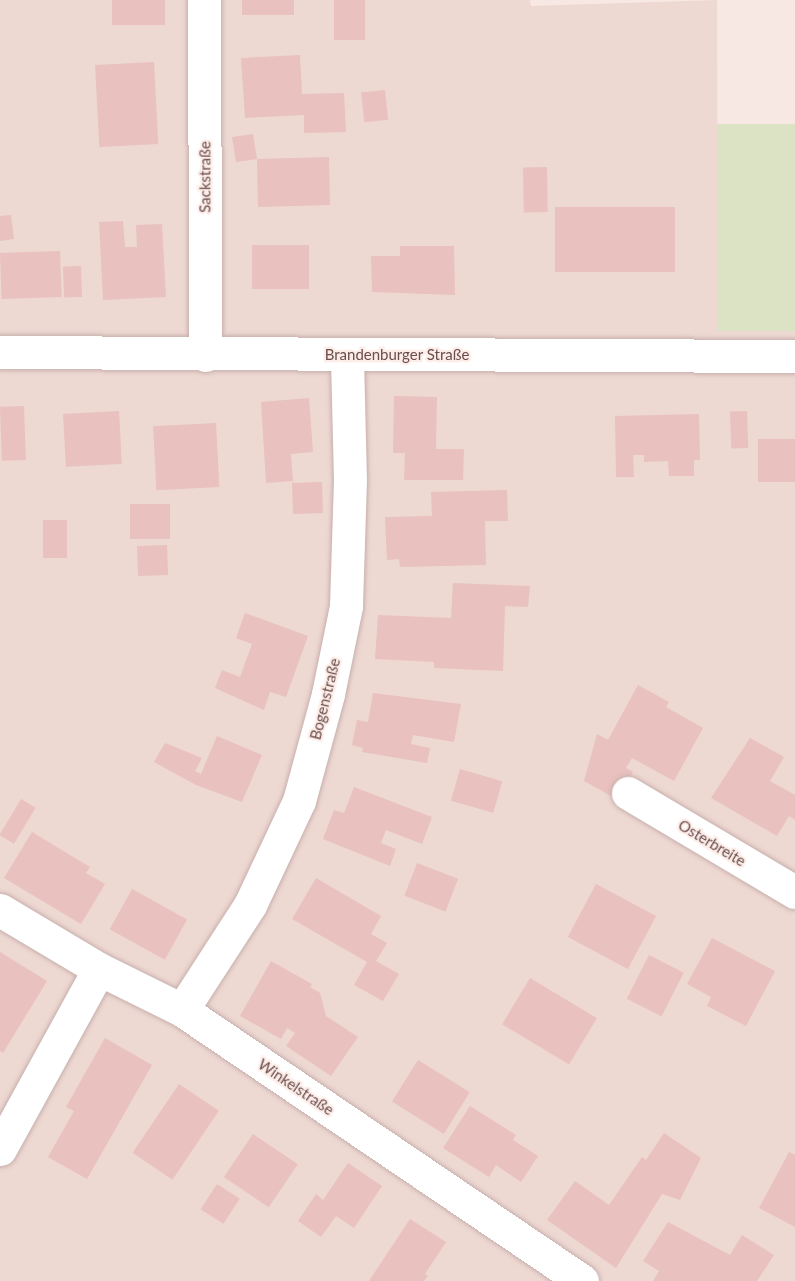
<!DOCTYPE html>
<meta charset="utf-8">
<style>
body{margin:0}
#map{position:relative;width:795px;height:1281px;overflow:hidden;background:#f8e8e3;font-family:Lato,sans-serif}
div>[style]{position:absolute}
.residential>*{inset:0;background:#eed8d2}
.green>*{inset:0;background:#dbe3c4;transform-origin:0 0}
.building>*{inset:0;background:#e9c1be;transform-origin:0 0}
.roads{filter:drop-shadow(0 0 2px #c7afac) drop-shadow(0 0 2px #c7afac)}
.minor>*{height:33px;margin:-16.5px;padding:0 16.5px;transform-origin:16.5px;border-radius:16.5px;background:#fff}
span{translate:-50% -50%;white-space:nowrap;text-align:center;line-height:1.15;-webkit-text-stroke:4.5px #fcede8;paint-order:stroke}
.street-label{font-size:15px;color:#6c4d4d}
</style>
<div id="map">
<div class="residential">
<i style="clip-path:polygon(0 0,530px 0,531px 6px,717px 0,718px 329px,795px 331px,795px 1281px,0 1281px)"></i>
</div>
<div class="green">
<i style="left:795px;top:124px;width:207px;height:78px;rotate:90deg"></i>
</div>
<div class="building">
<i style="left:112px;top:0;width:53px;height:25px"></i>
<i style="left:242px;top:0;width:52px;height:15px"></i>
<i style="left:334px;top:0;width:31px;height:40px"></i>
<i style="clip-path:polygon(300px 55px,302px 94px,344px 93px,346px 132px,304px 133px,304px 115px,245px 118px,241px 58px)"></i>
<i style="left:154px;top:62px;width:82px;height:59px;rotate:87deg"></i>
<i style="left:385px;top:90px;width:30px;height:24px;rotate:84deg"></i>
<i style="clip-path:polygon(253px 134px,257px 159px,329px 157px,330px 205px,258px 207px,257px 159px,236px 162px,232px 137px)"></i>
<i style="left:547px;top:167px;width:45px;height:24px;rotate:89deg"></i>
<i style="left:555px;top:207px;width:120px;height:65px"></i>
<i style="clip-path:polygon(11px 215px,14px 239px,0 241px,0 216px)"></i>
<i style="clip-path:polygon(123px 221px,125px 247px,137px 247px,136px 225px,162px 224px,166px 297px,103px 300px,99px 222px)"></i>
<i style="left:252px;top:245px;width:57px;height:44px"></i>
<i style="clip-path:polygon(400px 246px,454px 246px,455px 295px,372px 292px,371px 256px,400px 256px)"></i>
<i style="left:60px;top:251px;width:46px;height:60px;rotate:88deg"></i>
<i style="left:81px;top:266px;width:31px;height:18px;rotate:88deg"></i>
<i style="clip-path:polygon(394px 396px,437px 397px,436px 449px,464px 449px,463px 480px,404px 480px,405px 453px,393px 453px)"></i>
<i style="clip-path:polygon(309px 398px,313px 452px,291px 454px,293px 481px,266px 483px,261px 402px)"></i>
<i style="left:24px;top:406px;width:54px;height:24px;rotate:88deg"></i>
<i style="left:119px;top:411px;width:53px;height:56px;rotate:87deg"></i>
<i style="left:747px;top:411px;width:37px;height:17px;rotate:88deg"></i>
<i style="clip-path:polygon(699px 414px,700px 460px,694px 460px,694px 476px,669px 476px,668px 461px,644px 462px,644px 455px,633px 455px,634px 477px,616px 477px,615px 416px)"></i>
<i style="left:216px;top:423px;width:64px;height:63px;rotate:87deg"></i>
<i style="left:795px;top:439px;width:43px;height:37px;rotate:90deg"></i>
<i style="left:322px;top:482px;width:31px;height:30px;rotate:88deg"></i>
<i style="clip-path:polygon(507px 490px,508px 521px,485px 521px,486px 565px,400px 567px,399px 559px,387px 560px,385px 517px,432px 516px,431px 492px)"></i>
<i style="left:130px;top:504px;width:40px;height:35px"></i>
<i style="left:43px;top:520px;width:24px;height:38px"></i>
<i style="left:167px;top:545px;width:30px;height:30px;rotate:88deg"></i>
<i style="clip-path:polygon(453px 583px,530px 586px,528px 607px,505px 606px,503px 671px,434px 668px,434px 662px,375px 659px,378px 615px,451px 618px)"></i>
<i style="clip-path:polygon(245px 613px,308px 636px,286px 697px,270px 692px,264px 710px,215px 688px,222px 670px,240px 677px,252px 644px,236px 638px)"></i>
<i style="clip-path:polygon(638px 685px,669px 702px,666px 707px,703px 728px,674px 781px,632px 758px,626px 768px,633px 772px,618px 800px,584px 781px,597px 734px,608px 740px)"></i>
<i style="clip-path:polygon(373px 693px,461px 704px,454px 742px,413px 735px,411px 744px,430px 748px,427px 763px,362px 752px,363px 748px,352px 745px,357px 720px,368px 722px)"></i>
<i style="clip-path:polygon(217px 736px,262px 755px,242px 802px,196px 785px,154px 762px,165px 743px,202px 758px,195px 771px,201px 774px)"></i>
<i style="clip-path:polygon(750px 738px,784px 757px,770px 781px,795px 795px,795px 820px,789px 816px,777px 836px,711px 798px)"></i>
<i style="left:460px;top:769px;width:44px;height:33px;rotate:16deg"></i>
<i style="clip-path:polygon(354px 787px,432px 817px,422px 844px,386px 830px,381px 843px,396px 849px,390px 866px,323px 839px,334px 810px,344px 813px)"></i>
<i style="left:21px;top:799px;width:17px;height:42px;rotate:31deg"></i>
<i style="clip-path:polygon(32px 832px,90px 867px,86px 873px,105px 884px,81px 924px,4px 878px)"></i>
<i style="left:417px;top:863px;width:44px;height:35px;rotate:21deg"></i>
<i style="clip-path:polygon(316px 878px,381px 916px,371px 934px,387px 943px,376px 961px,399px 974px,383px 1001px,354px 985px,367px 962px,292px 919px)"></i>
<i style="left:596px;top:884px;width:68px;height:60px;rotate:28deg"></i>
<i style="left:132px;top:889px;width:63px;height:46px;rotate:29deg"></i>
<i style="clip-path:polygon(712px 938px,775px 971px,746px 1026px,707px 1006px,711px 997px,687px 984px)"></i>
<i style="clip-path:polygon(0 952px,47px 981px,3px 1053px,0 1051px)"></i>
<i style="left:649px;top:955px;width:39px;height:49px;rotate:27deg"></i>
<i style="clip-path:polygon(271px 961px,312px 984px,310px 987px,320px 993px,326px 1016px,358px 1037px,331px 1076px,286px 1046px,295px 1033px,287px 1028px,281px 1039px,240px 1016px)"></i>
<i style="left:530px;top:978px;width:78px;height:54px;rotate:31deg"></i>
<i style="clip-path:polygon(105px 1038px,152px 1065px,87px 1179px,48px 1157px,74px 1111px,66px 1107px)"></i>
<i style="left:418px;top:1060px;width:61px;height:49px;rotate:32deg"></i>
<i style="left:179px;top:1084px;width:48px;height:83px;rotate:34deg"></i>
<i style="clip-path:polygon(470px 1106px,516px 1135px,513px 1140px,538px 1156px,521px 1182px,496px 1165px,489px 1177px,443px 1148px)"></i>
<i style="clip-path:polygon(664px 1133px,701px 1158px,680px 1200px,662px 1194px,616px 1268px,547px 1220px,575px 1181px,609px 1205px,642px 1157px,646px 1160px)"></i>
<i style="left:253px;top:1134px;width:54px;height:52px;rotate:34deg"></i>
<i style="clip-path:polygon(789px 1152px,795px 1155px,795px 1227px,759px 1208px)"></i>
<i style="clip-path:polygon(348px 1163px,382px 1186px,354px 1228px,336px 1216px,321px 1237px,298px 1221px,316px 1194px,323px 1200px)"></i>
<i style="left:217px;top:1184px;width:27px;height:30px;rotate:33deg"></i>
<i style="clip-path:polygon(410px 1219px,446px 1242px,425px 1274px,428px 1276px,424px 1281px,369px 1281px)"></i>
<i style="clip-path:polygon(668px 1222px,730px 1255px,742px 1235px,774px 1255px,757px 1281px,653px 1281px,659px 1271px,643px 1261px)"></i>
</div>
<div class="roads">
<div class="minor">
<i style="left:204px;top:0;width:355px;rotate:89.8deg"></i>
<i style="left:0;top:352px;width:795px;rotate:0.29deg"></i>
<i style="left:628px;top:793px;width:194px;rotate:30.7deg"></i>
<i style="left:0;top:910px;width:115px;rotate:30.8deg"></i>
<i style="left:99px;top:969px;width:93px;rotate:26.3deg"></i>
<i style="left:182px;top:1010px;width:483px;rotate:34.1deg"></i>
<i style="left:182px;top:1010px;width:125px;rotate:-57.1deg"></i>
<i style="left:250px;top:905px;width:115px;rotate:-64.8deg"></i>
<i style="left:299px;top:801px;width:111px;rotate:-74.8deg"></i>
<i style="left:328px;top:694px;width:90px;rotate:-78.4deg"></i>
<i style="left:346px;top:606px;width:125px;rotate:-88.2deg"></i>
<i style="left:350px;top:481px;width:126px;rotate:-91.4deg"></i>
<i style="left:0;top:1149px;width:205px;rotate:-61.2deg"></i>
</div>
</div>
<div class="street-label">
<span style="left:205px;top:177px;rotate:-90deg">Sackstraße</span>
<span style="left:397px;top:355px">Brandenburger Straße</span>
<span style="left:325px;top:699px;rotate:-76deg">Bogenstraße</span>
<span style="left:712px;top:843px;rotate:31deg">Osterbreite</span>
<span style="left:296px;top:1087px;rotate:34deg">Winkelstraße</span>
</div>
</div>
